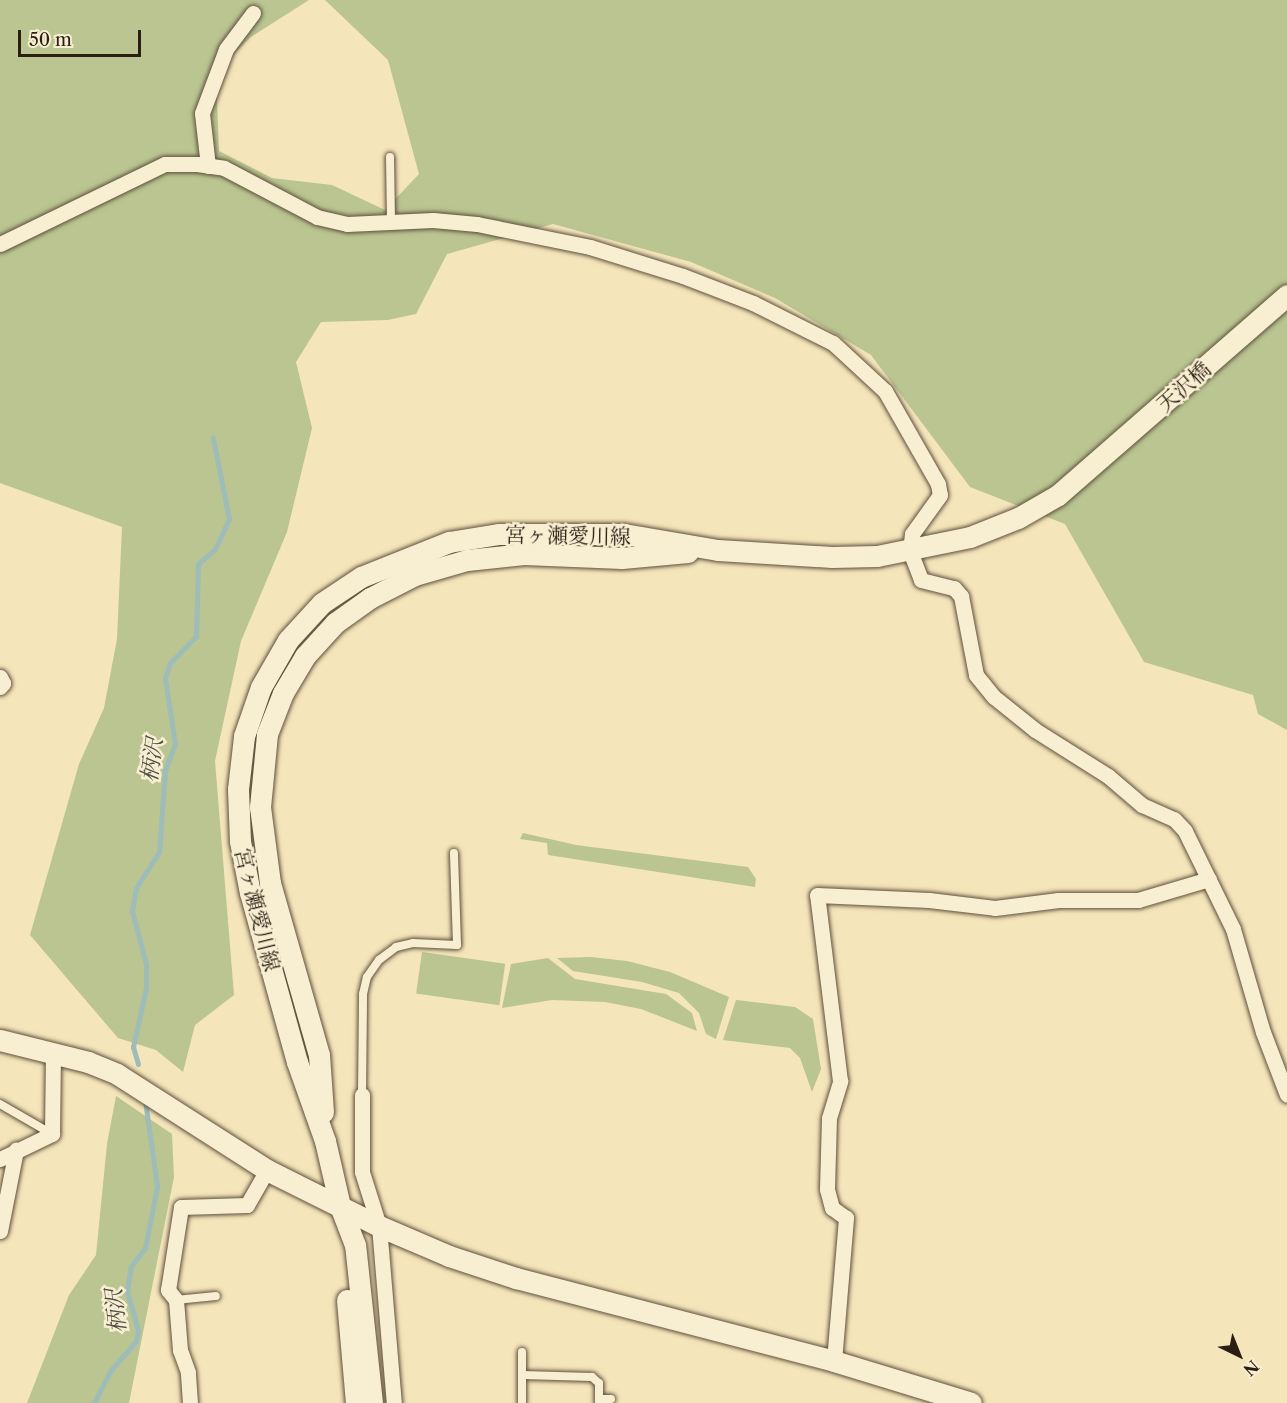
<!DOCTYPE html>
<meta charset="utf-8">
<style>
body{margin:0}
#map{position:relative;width:1287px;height:1403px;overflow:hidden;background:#f5e5ba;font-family:"Libre Caslon Text","Noto Serif JP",serif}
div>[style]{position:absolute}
.green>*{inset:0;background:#bac591;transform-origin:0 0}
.stream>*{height:5px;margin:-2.5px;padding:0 2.5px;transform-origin:2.5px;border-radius:2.5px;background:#9ebdb8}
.roads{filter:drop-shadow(0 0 2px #5e503d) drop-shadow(0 0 2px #5e503d)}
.lane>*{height:8px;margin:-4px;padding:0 4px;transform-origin:4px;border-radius:4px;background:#f8eed2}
.street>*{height:15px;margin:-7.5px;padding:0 7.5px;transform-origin:7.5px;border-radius:7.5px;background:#f8eed2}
.secondary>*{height:21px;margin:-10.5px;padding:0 10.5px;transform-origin:10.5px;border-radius:10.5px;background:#f8eed2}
span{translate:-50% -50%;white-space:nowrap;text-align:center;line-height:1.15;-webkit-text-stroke:5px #f8eed2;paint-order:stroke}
.street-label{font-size:21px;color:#2b1e13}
.water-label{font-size:22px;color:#4e4e45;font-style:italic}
.north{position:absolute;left:1209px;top:1325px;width:60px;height:60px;-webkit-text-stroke:4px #f8eed2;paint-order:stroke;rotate:137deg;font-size:16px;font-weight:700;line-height:24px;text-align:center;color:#2b1e13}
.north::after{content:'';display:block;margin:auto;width:21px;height:27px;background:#2b1e13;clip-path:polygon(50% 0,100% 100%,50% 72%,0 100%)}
.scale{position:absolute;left:18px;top:30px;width:123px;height:27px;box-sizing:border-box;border:3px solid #2b1e13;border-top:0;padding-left:8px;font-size:18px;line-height:21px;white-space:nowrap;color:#2b1e13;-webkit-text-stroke:4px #f8eed2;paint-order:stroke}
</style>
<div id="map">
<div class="green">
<i style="clip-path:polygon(0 0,309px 0,251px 37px,216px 72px,219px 151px,272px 178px,332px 185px,385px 210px,419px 174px,388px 60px,325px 0,1287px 0,1287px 730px,1258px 714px,1253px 695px,1144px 662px,1065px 524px,970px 487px,871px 355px,775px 298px,691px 262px,553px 224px,447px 254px,416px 314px,388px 320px,321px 322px,296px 362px,312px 428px,287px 532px,241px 641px,215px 761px,234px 995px,195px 1025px,183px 1072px,156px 1050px,118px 1038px,30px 935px,79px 764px,104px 708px,117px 639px,122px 527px,0 483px)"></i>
<i style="clip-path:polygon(523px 833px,576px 845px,748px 867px,756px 879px,755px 887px,548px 855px,547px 843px,520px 839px)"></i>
<i style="left:422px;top:952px;width:84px;height:42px;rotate:8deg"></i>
<i style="clip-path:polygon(591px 957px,627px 961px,670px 972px,729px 997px,716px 1039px,706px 1034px,699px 1013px,679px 993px,642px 982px,573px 971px,557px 958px)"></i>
<i style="clip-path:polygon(548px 958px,575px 979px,666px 994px,692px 1013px,697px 1031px,641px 1009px,605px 1002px,552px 1000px,502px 1008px,511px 964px)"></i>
<i style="clip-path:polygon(736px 1000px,795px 1007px,813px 1019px,821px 1069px,812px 1092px,800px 1058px,790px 1048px,723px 1040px)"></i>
<i style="clip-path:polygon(116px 1096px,172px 1134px,174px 1177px,129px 1403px,27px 1403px,69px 1295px,96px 1255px,107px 1144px)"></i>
</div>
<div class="stream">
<i style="left:138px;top:1064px;width:18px;rotate:-106deg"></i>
<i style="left:133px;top:1047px;width:60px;rotate:-77.6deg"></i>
<i style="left:146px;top:988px;width:24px;rotate:-90deg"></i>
<i style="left:146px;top:964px;width:55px;rotate:-104.8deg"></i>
<i style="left:132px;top:911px;width:23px;rotate:-80deg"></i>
<i style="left:136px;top:888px;width:43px;rotate:-57.4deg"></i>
<i style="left:159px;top:852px;width:82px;rotate:-85.8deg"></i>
<i style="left:165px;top:770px;width:28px;rotate:-69deg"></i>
<i style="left:175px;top:744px;width:67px;rotate:-98.6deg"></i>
<i style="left:165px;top:678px;width:16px;rotate:-72deg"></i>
<i style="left:170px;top:663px;width:37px;rotate:-46deg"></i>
<i style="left:196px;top:636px;width:72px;rotate:-88.4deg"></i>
<i style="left:198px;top:564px;width:23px;rotate:-41deg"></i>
<i style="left:215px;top:549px;width:33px;rotate:-65deg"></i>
<i style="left:229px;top:519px;width:83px;rotate:-101.2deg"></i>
<i style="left:94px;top:1403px;width:37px;rotate:-63deg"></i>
<i style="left:111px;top:1370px;width:38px;rotate:-49deg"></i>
<i style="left:136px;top:1341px;width:11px;rotate:-80deg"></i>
<i style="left:138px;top:1330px;width:41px;rotate:-105.8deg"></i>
<i style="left:127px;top:1291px;width:25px;rotate:-81deg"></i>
<i style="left:131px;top:1266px;width:23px;rotate:-52deg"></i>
<i style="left:145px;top:1248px;width:63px;rotate:-79deg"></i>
<i style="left:157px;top:1186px;width:86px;rotate:-98deg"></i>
</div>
<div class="roads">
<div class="lane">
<i style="left:390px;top:157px;width:63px;rotate:89.1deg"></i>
<i style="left:362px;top:1095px;width:101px;rotate:-89.4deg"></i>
<i style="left:363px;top:994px;width:17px;rotate:-77deg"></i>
<i style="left:367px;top:977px;width:21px;rotate:-55deg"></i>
<i style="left:379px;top:960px;width:21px;rotate:-37deg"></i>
<i style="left:396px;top:947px;width:17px;rotate:-13deg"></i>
<i style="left:413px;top:943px;width:44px;rotate:2.6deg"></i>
<i style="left:457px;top:945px;width:92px;rotate:-91.9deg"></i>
<i style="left:0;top:1104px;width:60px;rotate:30deg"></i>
<i style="left:176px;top:1300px;width:40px;rotate:-5.7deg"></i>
<i style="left:522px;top:1352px;width:23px;rotate:90deg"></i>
<i style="left:599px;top:1399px;width:12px"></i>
<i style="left:522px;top:1403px;width:28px;rotate:-90deg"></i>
<i style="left:522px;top:1375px;width:70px;rotate:1.6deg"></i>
<i style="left:592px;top:1377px;width:9px;rotate:41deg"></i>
<i style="left:599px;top:1383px;width:20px;rotate:90deg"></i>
</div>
<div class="street">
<i style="left:208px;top:166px;width:53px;rotate:-96.5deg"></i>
<i style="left:202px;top:113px;width:68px;rotate:-69.4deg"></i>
<i style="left:226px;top:49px;width:45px;rotate:-53.1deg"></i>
<i style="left:0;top:244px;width:183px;rotate:-25.9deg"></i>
<i style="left:165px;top:164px;width:32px"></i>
<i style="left:197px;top:164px;width:27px;rotate:8deg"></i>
<i style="left:224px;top:168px;width:105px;rotate:27.8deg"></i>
<i style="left:317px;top:217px;width:31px;rotate:13deg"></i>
<i style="left:347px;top:224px;width:86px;rotate:-2.7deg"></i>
<i style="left:433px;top:220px;width:44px;rotate:5.2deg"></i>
<i style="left:477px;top:224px;width:115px;rotate:11.5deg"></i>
<i style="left:590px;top:247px;width:97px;rotate:17.3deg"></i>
<i style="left:683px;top:276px;width:75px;rotate:21.1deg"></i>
<i style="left:753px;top:303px;width:89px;rotate:26.6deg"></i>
<i style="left:833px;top:343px;width:71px;rotate:42.7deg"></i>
<i style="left:885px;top:391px;width:107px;rotate:60.3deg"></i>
<i style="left:938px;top:484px;width:11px;rotate:80deg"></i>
<i style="left:940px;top:495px;width:48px;rotate:125.7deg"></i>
<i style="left:912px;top:534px;width:17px;rotate:97deg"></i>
<i style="left:910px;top:551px;width:31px;rotate:69deg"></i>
<i style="left:921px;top:580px;width:34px;rotate:14deg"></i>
<i style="left:954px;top:588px;width:11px;rotate:49deg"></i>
<i style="left:961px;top:596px;width:80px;rotate:79.2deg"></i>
<i style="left:976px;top:675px;width:28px;rotate:51deg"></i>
<i style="left:994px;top:697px;width:53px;rotate:38.8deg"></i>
<i style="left:1035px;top:730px;width:86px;rotate:32.2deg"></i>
<i style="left:1108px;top:776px;width:45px;rotate:40.5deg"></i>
<i style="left:1142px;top:805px;width:35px;rotate:24deg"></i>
<i style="left:1174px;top:819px;width:16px;rotate:47deg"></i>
<i style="left:1185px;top:831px;width:109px;rotate:63.9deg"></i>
<i style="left:1233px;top:929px;width:107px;rotate:73.8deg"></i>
<i style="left:1263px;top:1032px;width:67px;rotate:69.1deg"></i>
<i style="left:0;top:677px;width:7px;rotate:63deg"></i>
<i style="left:3px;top:683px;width:5px;rotate:127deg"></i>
<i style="left:362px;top:1095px;width:77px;rotate:90deg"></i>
<i style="left:362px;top:1172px;width:57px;rotate:72.5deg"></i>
<i style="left:379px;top:1226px;width:178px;rotate:85.2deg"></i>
<i style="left:0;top:1159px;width:58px;rotate:-25.7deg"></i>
<i style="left:52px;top:1134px;width:81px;rotate:-89.3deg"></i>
<i style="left:0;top:1231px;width:83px;rotate:-78.8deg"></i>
<i style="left:834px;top:1361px;width:144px;rotate:-85.2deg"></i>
<i style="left:846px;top:1218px;width:17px;rotate:-144deg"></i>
<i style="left:832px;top:1208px;width:20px;rotate:-105deg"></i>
<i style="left:827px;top:1189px;width:71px;rotate:-88.4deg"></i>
<i style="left:829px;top:1118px;width:39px;rotate:-73deg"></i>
<i style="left:840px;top:1081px;width:187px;rotate:-97deg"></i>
<i style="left:817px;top:895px;width:112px;rotate:2.6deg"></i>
<i style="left:929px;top:900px;width:66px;rotate:6.9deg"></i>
<i style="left:995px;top:908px;width:64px;rotate:-7.2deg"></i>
<i style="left:1058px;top:900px;width:80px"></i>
<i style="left:1138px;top:900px;width:74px;rotate:-16.5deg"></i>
<i style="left:190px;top:1403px;width:31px;rotate:-94deg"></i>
<i style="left:188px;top:1372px;width:23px;rotate:-110deg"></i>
<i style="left:180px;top:1350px;width:50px;rotate:-94.6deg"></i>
<i style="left:176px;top:1300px;width:13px;rotate:-129deg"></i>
<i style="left:168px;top:1290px;width:84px;rotate:-81.1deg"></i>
<i style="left:181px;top:1207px;width:66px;rotate:-1.7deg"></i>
<i style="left:247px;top:1205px;width:40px;rotate:-60.3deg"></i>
</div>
<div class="secondary">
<i style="left:0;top:1040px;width:91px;rotate:14deg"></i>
<i style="left:88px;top:1062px;width:31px;rotate:22deg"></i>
<i style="left:117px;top:1074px;width:178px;rotate:32.6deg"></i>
<i style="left:267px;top:1170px;width:125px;rotate:26.6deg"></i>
<i style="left:379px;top:1226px;width:76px;rotate:23.2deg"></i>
<i style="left:449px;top:1256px;width:71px;rotate:18.2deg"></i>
<i style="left:516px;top:1278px;width:329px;rotate:14.6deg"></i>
<i style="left:834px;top:1361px;width:143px;rotate:17deg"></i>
<i style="left:323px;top:1112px;width:57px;rotate:-94deg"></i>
<i style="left:319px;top:1055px;width:179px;rotate:-105.9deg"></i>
<i style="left:270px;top:883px;width:77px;rotate:-97.5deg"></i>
<i style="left:260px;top:807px;width:73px;rotate:-84.5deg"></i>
<i style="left:267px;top:734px;width:44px;rotate:-68.7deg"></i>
<i style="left:283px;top:693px;width:43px;rotate:-59.3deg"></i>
<i style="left:305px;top:656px;width:45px;rotate:-47.7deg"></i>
<i style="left:335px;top:623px;width:43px;rotate:-35.5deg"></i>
<i style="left:370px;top:598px;width:51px;rotate:-27.1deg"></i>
<i style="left:415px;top:575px;width:54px;rotate:-16.1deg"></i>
<i style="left:467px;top:560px;width:57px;rotate:-6deg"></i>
<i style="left:524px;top:554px;width:98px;rotate:2.3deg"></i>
<i style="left:622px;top:558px;width:66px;rotate:-5.2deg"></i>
<i style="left:347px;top:1300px;width:103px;rotate:85deg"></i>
<i style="left:372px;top:1403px;width:159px;rotate:-96.1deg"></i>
<i style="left:355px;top:1245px;width:42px;rotate:-111deg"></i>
<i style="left:340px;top:1206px;width:67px;rotate:-103deg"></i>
<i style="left:325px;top:1141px;width:84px;rotate:-109.5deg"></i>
<i style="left:297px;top:1062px;width:175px;rotate:-105.5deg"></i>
<i style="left:250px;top:893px;width:53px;rotate:-100.9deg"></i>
<i style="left:240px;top:841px;width:52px;rotate:-92.2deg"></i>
<i style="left:238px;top:789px;width:53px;rotate:-83.5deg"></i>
<i style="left:244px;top:736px;width:52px;rotate:-70.9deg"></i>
<i style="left:261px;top:687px;width:54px;rotate:-60.1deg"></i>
<i style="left:288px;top:640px;width:50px;rotate:-47.4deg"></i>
<i style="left:322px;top:603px;width:47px;rotate:-33.7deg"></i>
<i style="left:361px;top:577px;width:95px;rotate:-21.7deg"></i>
<i style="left:449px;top:542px;width:51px;rotate:-9.1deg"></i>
<i style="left:499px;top:534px;width:125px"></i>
<i style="left:624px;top:534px;width:95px;rotate:9.7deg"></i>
<i style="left:718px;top:550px;width:114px;rotate:3.5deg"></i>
<i style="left:832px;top:557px;width:45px;rotate:-1.3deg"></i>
<i style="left:877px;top:556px;width:95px;rotate:-11.5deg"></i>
<i style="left:970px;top:537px;width:52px;rotate:-21.6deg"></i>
<i style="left:1018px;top:518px;width:46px;rotate:-29.9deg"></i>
<i style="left:1058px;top:495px;width:304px;rotate:-41.1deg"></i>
</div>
</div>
<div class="street-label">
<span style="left:1184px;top:387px;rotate:-42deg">天沢橋</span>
<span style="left:568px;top:536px;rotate:1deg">宮ヶ瀬愛川線</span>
<span style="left:257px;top:910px;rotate:76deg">宮ヶ瀬愛川線</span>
</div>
<div class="water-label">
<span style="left:152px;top:760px;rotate:-82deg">柄沢</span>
<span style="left:116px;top:1311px;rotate:-96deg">柄沢</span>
</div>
<div class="north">N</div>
<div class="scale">50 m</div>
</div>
